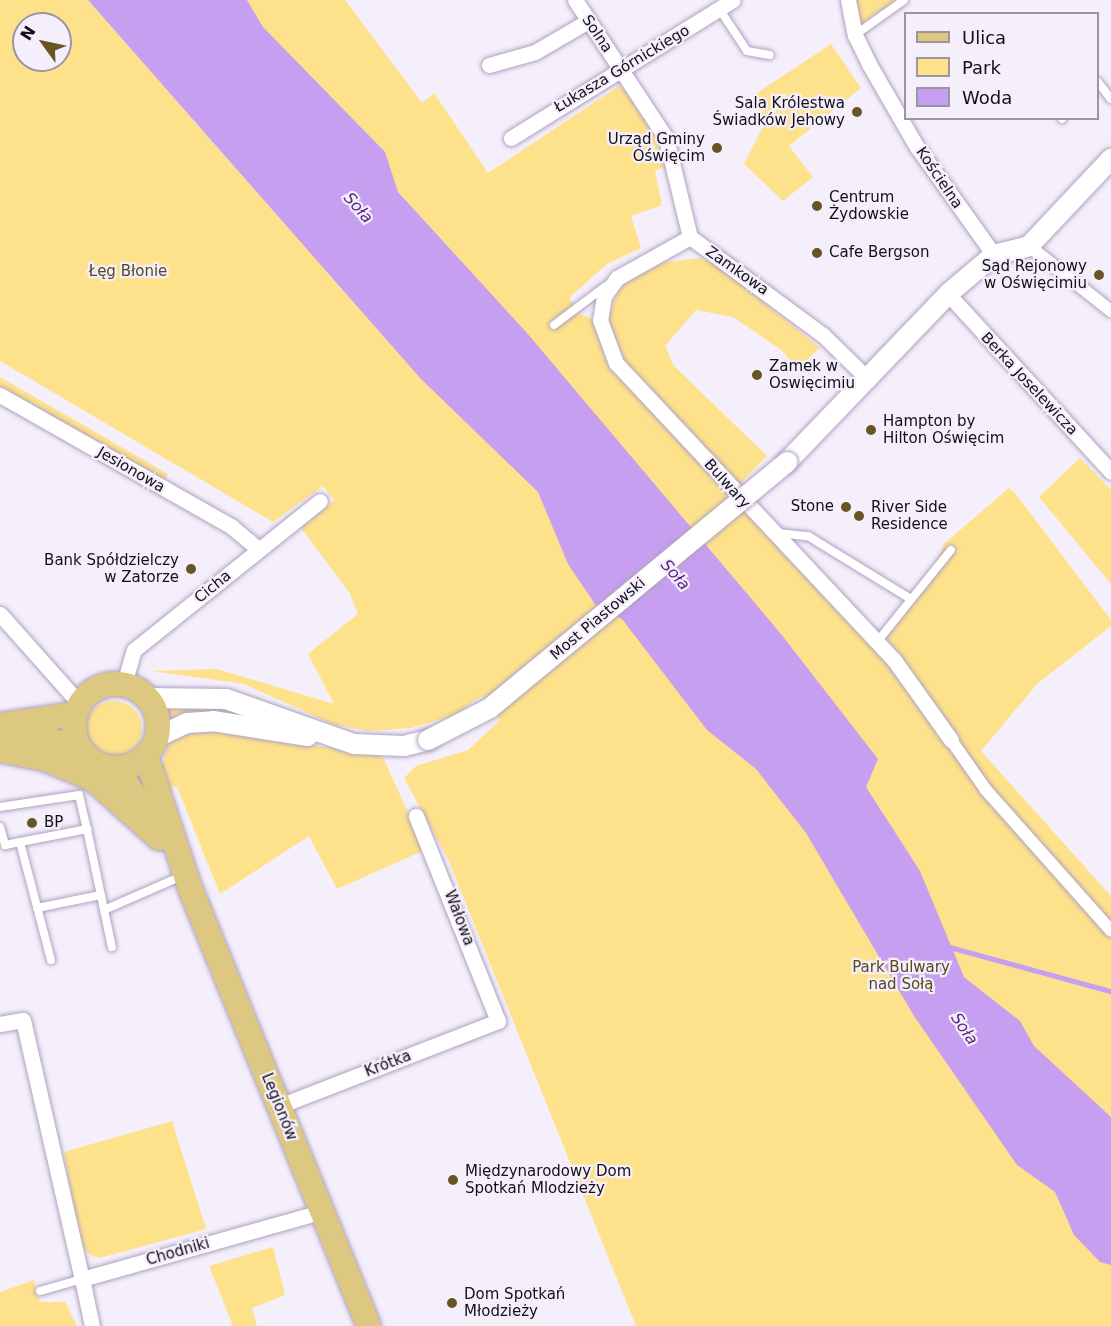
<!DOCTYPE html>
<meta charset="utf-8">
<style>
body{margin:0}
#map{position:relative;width:1111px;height:1326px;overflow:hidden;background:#f4effb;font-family:"DejaVu Sans",sans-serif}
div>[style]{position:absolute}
.green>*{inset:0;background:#fee28b}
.round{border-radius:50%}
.water>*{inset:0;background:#c69ff1}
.stream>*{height:4.5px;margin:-2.25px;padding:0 2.25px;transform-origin:2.25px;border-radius:2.25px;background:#c69ff1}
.roads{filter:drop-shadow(0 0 2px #b0a2c0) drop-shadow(0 0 2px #b0a2c0)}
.service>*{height:8px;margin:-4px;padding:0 4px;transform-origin:4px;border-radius:4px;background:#fff}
.pedestrian>*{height:12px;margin:-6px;padding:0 6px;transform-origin:6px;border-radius:6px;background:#fff}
.minor>*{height:15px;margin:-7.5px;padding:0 7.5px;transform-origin:7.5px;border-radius:7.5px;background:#fff}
.tertiary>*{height:20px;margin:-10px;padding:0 10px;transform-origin:10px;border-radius:10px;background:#fff}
.primary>*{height:24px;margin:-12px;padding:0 12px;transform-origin:12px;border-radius:12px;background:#ddc882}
.primary>.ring{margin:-12px;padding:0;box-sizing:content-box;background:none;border:24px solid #ddc882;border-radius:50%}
.bridges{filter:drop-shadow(0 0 2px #b0a2c0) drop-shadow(0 0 2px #b0a2c0)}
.tertiary-bridge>*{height:20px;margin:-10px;padding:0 10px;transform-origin:10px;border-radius:10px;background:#fff}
.dots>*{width:16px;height:16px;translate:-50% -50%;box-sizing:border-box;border:3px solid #f4effb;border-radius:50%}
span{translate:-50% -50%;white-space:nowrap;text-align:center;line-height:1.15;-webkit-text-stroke:4.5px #f4effb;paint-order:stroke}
.street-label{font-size:15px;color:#130f19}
.poi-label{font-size:15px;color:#130f19}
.right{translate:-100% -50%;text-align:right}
.left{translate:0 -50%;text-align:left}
.park-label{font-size:15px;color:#55471f}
.water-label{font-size:16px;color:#592684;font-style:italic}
.legend{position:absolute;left:904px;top:12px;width:195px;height:108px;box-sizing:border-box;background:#f4effb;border:2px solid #9a95a1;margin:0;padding:8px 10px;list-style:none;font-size:18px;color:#130f19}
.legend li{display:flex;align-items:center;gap:12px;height:30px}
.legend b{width:30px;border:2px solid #9a95a1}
.north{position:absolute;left:12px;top:12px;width:60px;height:60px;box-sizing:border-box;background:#f4effb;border:2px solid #9a95a1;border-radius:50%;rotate:303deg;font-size:16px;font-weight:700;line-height:24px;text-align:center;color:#130f19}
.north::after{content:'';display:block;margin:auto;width:21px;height:27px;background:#675624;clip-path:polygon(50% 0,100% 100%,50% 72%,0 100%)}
</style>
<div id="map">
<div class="green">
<i style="clip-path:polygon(evenodd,0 0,88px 0,283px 222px,263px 27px,247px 0,345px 0,422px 103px,434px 93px,488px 173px,619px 86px,625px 90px,655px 136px,665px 166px,655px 171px,662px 205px,631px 216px,641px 248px,607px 264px,569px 298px,580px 314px,593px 319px,608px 365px,869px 645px,926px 580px,945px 543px,1009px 488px,1015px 493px,1111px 620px,1111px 626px,1038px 683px,981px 751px,1111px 896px,1111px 1326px,636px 1326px,448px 859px,404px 778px,416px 766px,468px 750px,500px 720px,482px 696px,452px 716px,411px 728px,368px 731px,332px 724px,244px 684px,151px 671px,217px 669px,334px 704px,308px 654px,358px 614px,349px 592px,301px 528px,334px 500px,323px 486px,273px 522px,0 361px,0 0,24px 24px,60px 24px,60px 60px,24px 60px,24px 24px)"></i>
<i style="clip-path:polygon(856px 0,896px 0,860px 24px)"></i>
<i style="clip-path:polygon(831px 44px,861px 88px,789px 146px,813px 177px,783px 201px,744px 164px,767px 119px,755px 110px,754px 95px)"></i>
<i style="clip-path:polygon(699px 258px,717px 265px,820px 348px,796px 369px,783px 351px,733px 317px,696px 310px,665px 346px,674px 366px,767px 456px,738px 486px,620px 357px,608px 321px,620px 284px,651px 264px)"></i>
<i style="clip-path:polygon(0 377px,168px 474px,165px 480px,0 386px)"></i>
<i style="clip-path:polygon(1080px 458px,1111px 490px,1111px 584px,1039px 497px)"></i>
<i style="clip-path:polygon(201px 701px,267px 718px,167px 723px,161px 702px)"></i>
<i class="round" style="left:86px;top:701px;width:56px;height:56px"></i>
<i style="clip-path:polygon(208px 727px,383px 757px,425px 850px,337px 889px,309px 836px,220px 894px,177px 787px,163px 786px,159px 772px,170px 742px,186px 730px)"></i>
<i style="clip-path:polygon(172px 1121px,206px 1229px,100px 1258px,90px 1255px,80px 1243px,64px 1152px)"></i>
<i style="clip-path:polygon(273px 1247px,285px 1295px,252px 1308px,257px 1326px,233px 1326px,209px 1266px)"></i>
<i style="clip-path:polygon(34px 1280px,40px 1302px,65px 1302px,77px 1326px,0 1326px,0 1292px)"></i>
</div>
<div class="water">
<i style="clip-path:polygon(88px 0,247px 0,263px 27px,385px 152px,398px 192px,527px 333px,781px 634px,878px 759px,866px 787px,920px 871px,964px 977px,1020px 1021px,1034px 1046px,1111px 1117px,1111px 1265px,1100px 1262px,1074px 1235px,1055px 1192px,1017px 1165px,914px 1016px,806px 833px,756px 769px,707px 730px,622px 619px,595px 604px,568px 564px,538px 492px,421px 379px)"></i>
</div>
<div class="stream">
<i style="left:946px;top:946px;width:171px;rotate:15.3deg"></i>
</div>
<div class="roads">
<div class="service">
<i style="left:720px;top:10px;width:49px;rotate:56.6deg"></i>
<i style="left:747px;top:51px;width:23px;rotate:10deg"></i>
<i style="left:855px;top:35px;width:60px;rotate:-35.5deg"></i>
<i style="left:1098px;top:82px;width:21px;rotate:53deg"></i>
<i style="left:1062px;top:119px;width:1px;rotate:-45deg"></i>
<i style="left:554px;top:325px;width:65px;rotate:-36.9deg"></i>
<i style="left:777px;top:533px;width:31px;rotate:6deg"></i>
<i style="left:808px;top:536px;width:121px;rotate:31.5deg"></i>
<i style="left:877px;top:642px;width:118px;rotate:-51.2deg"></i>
<i style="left:0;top:807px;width:80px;rotate:-8.6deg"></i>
<i style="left:79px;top:795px;width:35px;rotate:77deg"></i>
<i style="left:0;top:827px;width:19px;rotate:74deg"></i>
<i style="left:5px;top:845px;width:84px;rotate:-11deg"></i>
<i style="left:87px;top:829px;width:83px;rotate:78.1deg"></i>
<i style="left:104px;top:910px;width:85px;rotate:-23.6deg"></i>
<i style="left:20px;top:842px;width:122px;rotate:75.3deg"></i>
<i style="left:37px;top:908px;width:65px;rotate:-11.5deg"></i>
<i style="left:104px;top:910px;width:38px;rotate:78deg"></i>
<i style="left:40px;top:1291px;width:44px;rotate:-15.9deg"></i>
</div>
<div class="pedestrian">
<i style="left:1029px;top:246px;width:105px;rotate:38.4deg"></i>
<i style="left:951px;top:740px;width:61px;rotate:55deg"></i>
<i style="left:986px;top:790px;width:188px;rotate:48.4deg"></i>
</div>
<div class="minor">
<i style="left:575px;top:0;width:165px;rotate:56.6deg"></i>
<i style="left:666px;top:138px;width:102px;rotate:76.4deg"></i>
<i style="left:690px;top:237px;width:165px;rotate:36.4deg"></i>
<i style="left:823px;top:335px;width:64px;rotate:44.4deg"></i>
<i style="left:848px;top:0;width:36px;rotate:79deg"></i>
<i style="left:855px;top:35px;width:32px;rotate:64deg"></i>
<i style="left:869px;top:64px;width:96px;rotate:60deg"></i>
<i style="left:917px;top:147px;width:133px;rotate:54.5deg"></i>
<i style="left:489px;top:65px;width:48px;rotate:-15.8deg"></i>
<i style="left:535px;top:52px;width:61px;rotate:-30.3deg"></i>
<i style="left:511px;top:138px;width:261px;rotate:-31.9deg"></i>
<i style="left:690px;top:237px;width:84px;rotate:150.7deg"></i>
<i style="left:617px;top:278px;width:22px;rotate:126deg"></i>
<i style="left:604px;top:296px;width:24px;rotate:99deg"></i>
<i style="left:600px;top:320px;width:46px;rotate:69.6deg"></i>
<i style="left:616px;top:363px;width:407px;rotate:46.9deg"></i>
<i style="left:894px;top:660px;width:98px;rotate:54.5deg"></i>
<i style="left:948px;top:294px;width:241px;rotate:47.5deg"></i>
<i style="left:0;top:395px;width:267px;rotate:29.6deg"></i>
<i style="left:232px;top:527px;width:35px;rotate:40deg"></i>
<i style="left:0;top:614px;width:120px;rotate:48.4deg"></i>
<i style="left:124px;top:684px;width:35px;rotate:-74deg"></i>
<i style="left:134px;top:650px;width:238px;rotate:-38.7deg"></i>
<i style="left:0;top:1024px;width:23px;rotate:-10deg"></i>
<i style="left:23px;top:1020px;width:266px;rotate:77.2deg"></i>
<i style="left:279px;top:1106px;width:235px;rotate:-21.2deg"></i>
<i style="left:498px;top:1021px;width:221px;rotate:-111.8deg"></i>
<i style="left:92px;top:1326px;width:48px;rotate:-102deg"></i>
<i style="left:82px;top:1279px;width:248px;rotate:-15.7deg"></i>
</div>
<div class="tertiary">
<i style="left:787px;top:462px;width:233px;rotate:-46.2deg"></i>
<i style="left:948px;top:294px;width:60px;rotate:-40.3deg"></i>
<i style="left:994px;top:255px;width:36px;rotate:-14deg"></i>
<i style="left:1029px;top:246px;width:120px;rotate:-46.7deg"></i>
<i style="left:148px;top:698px;width:78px;rotate:0.7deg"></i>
<i style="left:226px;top:699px;width:136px;rotate:19.4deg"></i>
<i style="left:354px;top:744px;width:50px;rotate:2.3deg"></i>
<i style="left:404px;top:746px;width:25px;rotate:-14deg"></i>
<i style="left:157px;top:737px;width:33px;rotate:-25deg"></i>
<i style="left:187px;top:723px;width:26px;rotate:-4deg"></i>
<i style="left:213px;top:721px;width:96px;rotate:9deg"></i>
</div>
<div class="primary">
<i class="ring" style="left:74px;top:684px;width:60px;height:60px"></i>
<i style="left:0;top:725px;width:76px;rotate:-8.3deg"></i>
<i style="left:5px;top:742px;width:43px;rotate:-4deg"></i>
<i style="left:48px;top:739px;width:35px;rotate:18deg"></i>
<i style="left:0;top:750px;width:46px;rotate:11.3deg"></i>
<i style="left:45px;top:759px;width:52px;rotate:22.6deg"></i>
<i style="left:93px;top:779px;width:89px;rotate:41.8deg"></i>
<i style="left:146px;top:756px;width:139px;rotate:71.6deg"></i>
<i style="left:190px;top:888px;width:473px;rotate:67.8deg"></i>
<i style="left:110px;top:768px;width:18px;rotate:38deg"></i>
<i style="left:124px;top:779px;width:49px;rotate:58.2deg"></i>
</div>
</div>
<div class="bridges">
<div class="tertiary-bridge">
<i style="left:428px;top:740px;width:70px;rotate:-27.3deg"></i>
<i style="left:490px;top:708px;width:386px;rotate:-39.6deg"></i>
</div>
</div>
<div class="dots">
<i style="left:857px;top:112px;background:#675624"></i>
<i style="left:717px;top:148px;background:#675624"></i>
<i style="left:817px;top:206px;background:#675624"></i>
<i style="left:817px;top:253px;background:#675624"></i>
<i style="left:1099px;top:275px;background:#675624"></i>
<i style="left:757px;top:375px;background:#675624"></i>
<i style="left:871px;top:430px;background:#675624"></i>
<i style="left:846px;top:507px;background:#675624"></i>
<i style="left:859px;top:516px;background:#675624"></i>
<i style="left:191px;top:569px;background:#675624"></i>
<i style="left:32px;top:823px;background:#675624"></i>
<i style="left:453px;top:1180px;background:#675624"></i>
<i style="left:452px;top:1303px;background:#675624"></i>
</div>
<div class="street-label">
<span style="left:597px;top:34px;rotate:56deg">Solna</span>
<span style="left:622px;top:69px;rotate:-31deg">Łukasza Górnickiego</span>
<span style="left:939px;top:178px;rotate:56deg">Kościelna</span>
<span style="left:737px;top:271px;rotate:35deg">Zamkowa</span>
<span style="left:1029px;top:384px;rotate:47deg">Berka Joselewicza</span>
<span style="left:131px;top:470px;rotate:30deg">Jesionowa</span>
<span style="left:727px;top:484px;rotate:48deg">Bulwary</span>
<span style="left:213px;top:587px;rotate:-39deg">Cicha</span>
<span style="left:598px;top:619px;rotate:-40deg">Most Piastowski</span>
<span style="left:459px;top:918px;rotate:69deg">Wałowa</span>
<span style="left:388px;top:1064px;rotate:-21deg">Krótka</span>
<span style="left:279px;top:1107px;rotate:68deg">Legionów</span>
<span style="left:178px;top:1252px;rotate:-16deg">Chodniki</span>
</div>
<div class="poi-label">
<span class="right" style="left:845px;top:112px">Sala Królestwa<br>Świadków Jehowy</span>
<span class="right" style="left:705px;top:148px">Urząd Gminy<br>Oświęcim</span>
<span class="left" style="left:829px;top:206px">Centrum<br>Żydowskie</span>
<span class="left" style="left:829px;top:253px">Cafe Bergson</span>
<span class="right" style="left:1087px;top:275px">Sąd Rejonowy<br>w Oświęcimiu</span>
<span class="left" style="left:769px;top:375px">Zamek w<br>Oswięcimiu</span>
<span class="left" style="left:883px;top:430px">Hampton by<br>Hilton Oświęcim</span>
<span class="right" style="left:834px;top:507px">Stone</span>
<span class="left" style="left:871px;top:516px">River Side<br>Residence</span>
<span class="right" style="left:179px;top:569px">Bank Spółdzielczy<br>w Zatorze</span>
<span class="left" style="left:44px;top:823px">BP</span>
<span class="left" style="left:465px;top:1180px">Międzynarodowy Dom<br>Spotkań Mlodzieży</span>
<span class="left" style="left:464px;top:1303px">Dom Spotkań<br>Młodzieży</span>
</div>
<div class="park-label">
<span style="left:128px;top:272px">Łęg Błonie</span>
<span style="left:901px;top:976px">Park Bulwary<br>nad Sołą</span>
</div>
<div class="water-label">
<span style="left:358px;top:208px;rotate:49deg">Soła</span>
<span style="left:675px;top:575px;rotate:49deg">Soła</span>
<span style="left:964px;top:1029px;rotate:56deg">Soła</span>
</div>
<ul class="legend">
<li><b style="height:8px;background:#ddc882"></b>Ulica</li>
<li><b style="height:16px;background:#fee28b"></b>Park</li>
<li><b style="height:16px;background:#c69ff1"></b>Woda</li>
</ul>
<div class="north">N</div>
</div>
